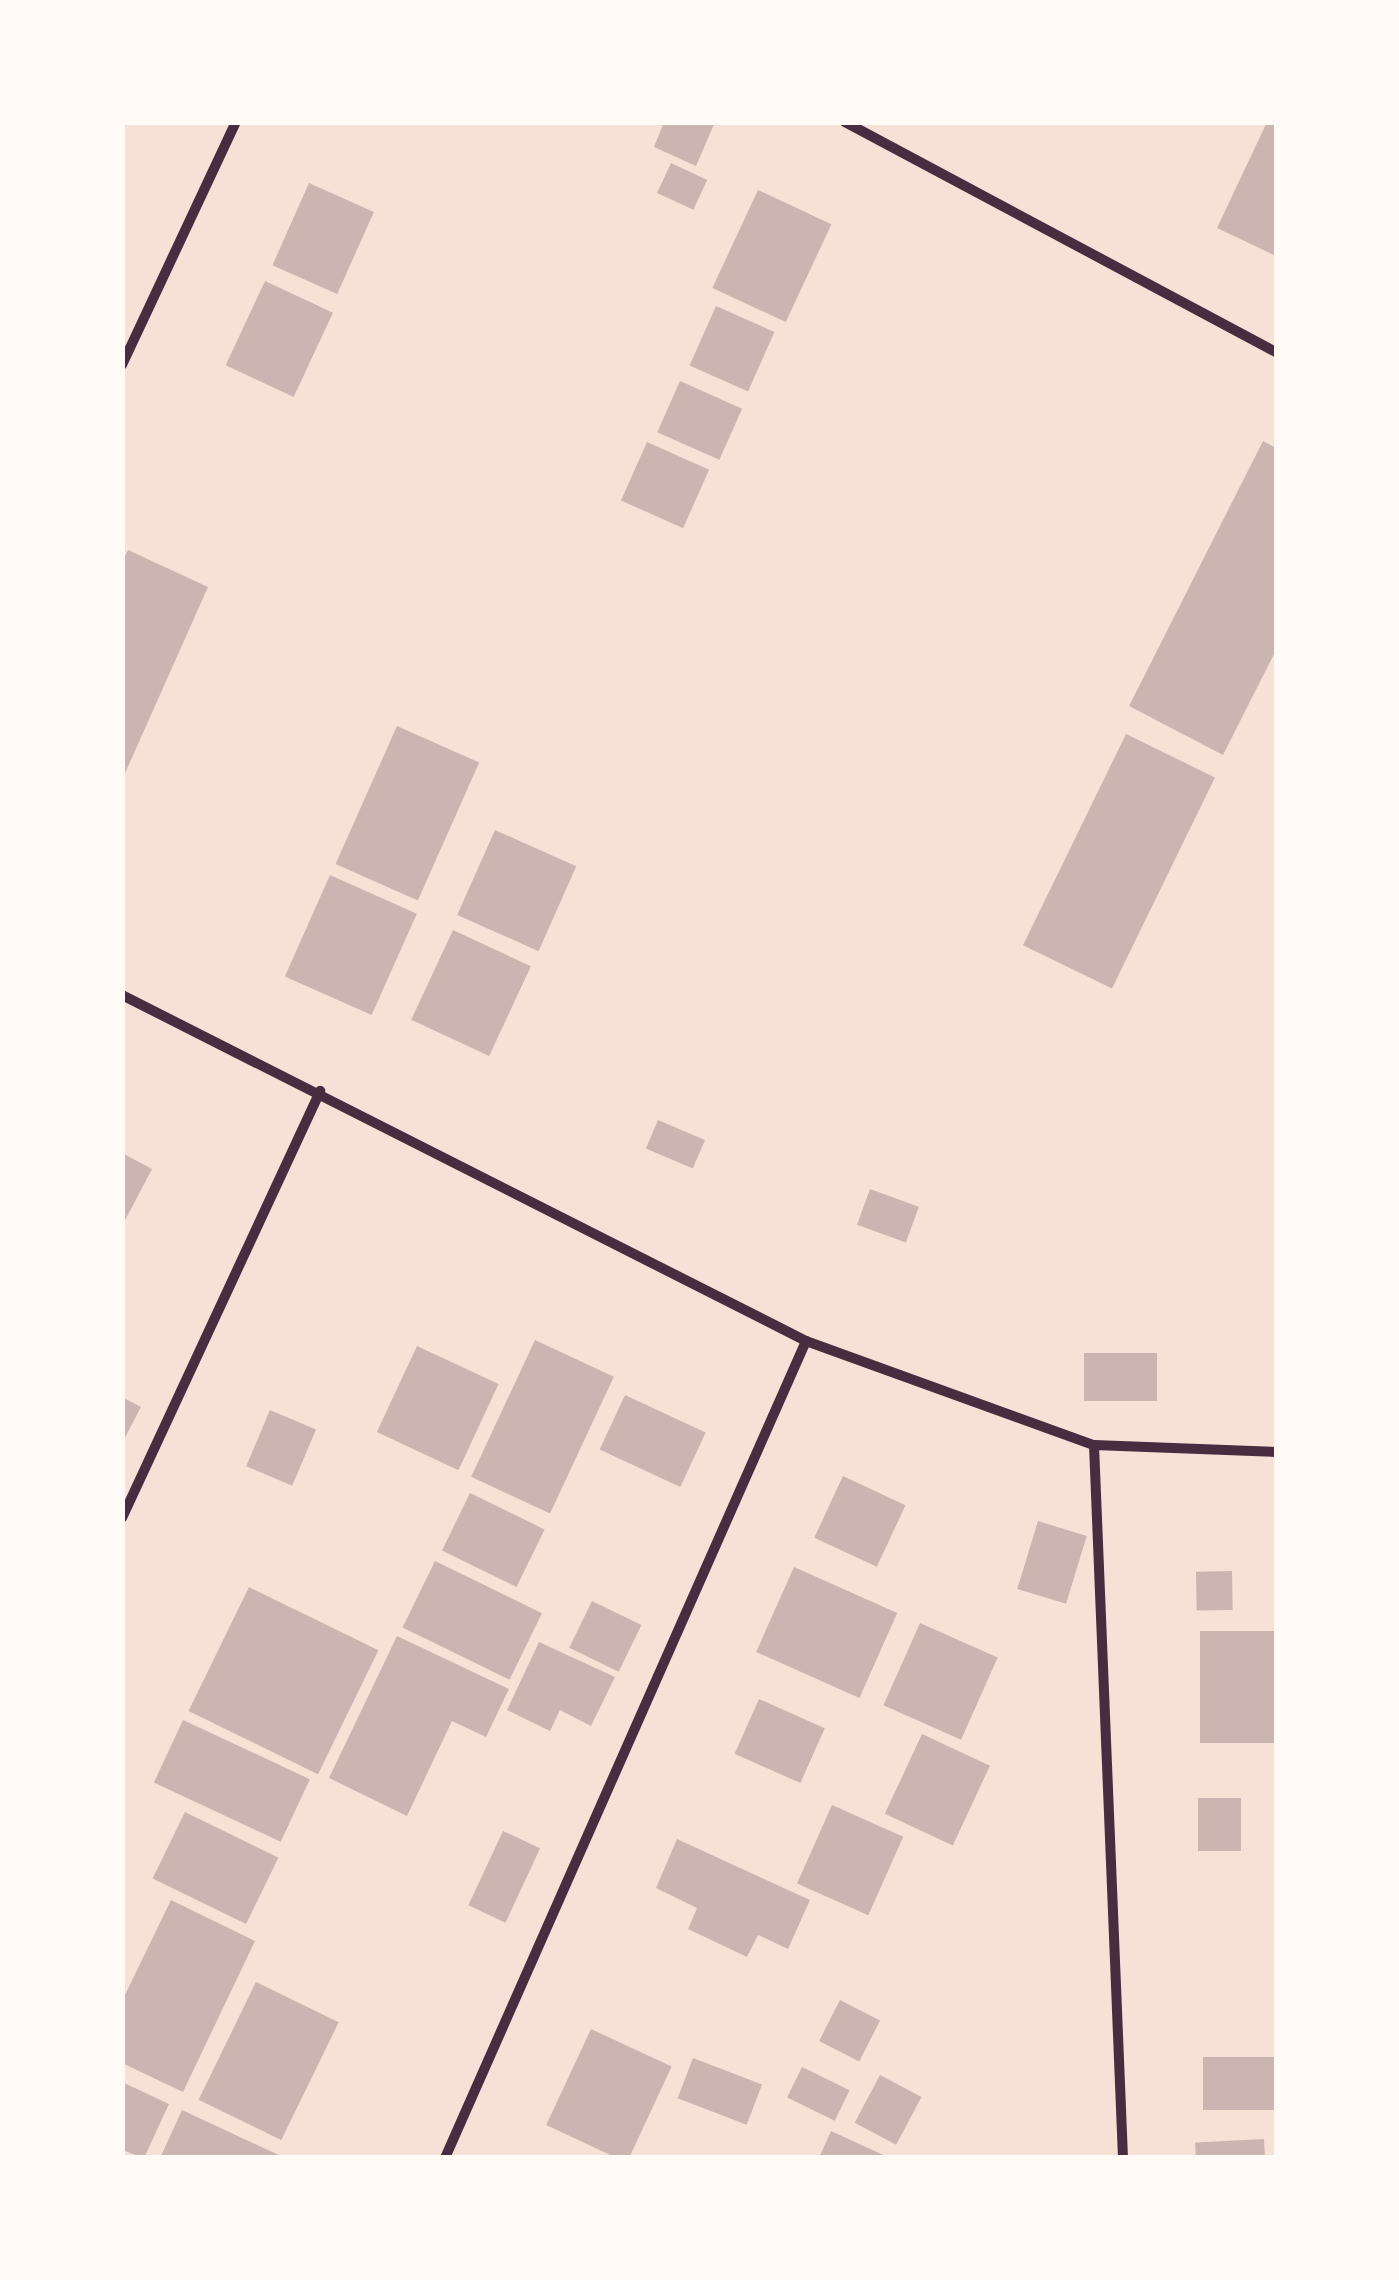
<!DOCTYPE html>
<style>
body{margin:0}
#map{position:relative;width:1399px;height:2280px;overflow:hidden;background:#f7e1d7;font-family:"Exo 2",sans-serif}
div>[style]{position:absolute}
.building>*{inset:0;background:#ccb4b1;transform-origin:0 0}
.minor>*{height:10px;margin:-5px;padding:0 5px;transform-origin:5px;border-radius:5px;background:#4a2c40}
span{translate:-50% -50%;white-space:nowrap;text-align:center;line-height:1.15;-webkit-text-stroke:8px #fffaf5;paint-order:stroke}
.frame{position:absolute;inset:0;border:125px solid #fffaf5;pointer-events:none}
</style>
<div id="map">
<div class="building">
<i style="clip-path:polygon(664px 122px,715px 122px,696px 166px,654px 147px)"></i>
<i style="clip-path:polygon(1267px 122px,1276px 122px,1276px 256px,1217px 228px)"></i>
<i style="left:671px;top:163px;width:40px;height:33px;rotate:25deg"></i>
<i style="left:309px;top:183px;width:71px;height:90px;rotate:24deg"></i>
<i style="left:758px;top:190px;width:81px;height:108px;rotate:25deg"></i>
<i style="left:265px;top:281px;width:75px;height:93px;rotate:25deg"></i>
<i style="left:716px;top:306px;width:64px;height:65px;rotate:24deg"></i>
<i style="left:680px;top:381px;width:68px;height:56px;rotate:24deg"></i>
<i style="clip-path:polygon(1263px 441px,1276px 448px,1276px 650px,1223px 755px,1129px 706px)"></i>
<i style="left:647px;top:442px;width:68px;height:64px;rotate:24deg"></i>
<i style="clip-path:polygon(128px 550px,208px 587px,122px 780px,122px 563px)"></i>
<i style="left:397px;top:726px;width:90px;height:151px;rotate:24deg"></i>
<i style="left:1126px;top:734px;width:99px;height:235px;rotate:26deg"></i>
<i style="left:495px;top:830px;width:89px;height:93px;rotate:24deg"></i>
<i style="left:330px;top:875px;width:95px;height:111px;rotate:24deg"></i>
<i style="left:453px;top:930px;width:86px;height:99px;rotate:25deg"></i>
<i style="left:658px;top:1120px;width:51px;height:31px;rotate:23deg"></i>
<i style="clip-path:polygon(122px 1153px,152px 1169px,122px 1226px)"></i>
<i style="left:870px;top:1189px;width:52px;height:38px;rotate:20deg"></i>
<i style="left:535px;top:1340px;width:87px;height:151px;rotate:25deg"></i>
<i style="left:417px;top:1346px;width:90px;height:95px;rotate:25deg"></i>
<i style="left:1157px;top:1353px;width:48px;height:73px;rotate:90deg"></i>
<i style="left:625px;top:1395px;width:89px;height:60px;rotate:25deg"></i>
<i style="clip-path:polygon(122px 1397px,141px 1407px,122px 1443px)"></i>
<i style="left:270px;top:1410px;width:50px;height:61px;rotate:23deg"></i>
<i style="left:843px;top:1476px;width:69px;height:68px;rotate:25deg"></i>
<i style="left:470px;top:1493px;width:83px;height:64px;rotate:26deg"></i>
<i style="left:1038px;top:1521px;width:51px;height:71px;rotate:17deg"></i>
<i style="left:435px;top:1561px;width:119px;height:74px;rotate:26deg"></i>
<i style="left:794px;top:1567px;width:113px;height:93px;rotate:24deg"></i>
<i style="left:1232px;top:1571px;width:39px;height:36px;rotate:89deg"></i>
<i style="left:249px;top:1587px;width:144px;height:138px;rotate:26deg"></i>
<i style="left:592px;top:1601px;width:55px;height:52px;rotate:26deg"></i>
<i style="left:920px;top:1623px;width:85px;height:90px;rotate:24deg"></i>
<i style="left:1276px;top:1631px;width:112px;height:76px;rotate:90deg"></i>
<i style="clip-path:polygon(397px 1636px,509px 1689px,486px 1737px,452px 1721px,407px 1816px,329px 1778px)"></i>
<i style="clip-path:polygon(539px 1642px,615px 1677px,591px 1726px,560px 1710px,550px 1731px,507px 1710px)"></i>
<i style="left:759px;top:1699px;width:72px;height:60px;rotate:24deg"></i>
<i style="left:183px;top:1720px;width:140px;height:69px;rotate:25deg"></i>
<i style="left:922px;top:1734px;width:75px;height:88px;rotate:25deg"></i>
<i style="left:1198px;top:1798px;width:43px;height:53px"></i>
<i style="left:832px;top:1805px;width:78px;height:86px;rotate:24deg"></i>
<i style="left:185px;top:1812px;width:104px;height:74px;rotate:26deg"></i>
<i style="left:503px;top:1831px;width:41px;height:82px;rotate:25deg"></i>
<i style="clip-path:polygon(677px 1839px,810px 1900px,788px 1949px,758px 1935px,747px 1957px,688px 1929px,697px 1908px,656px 1888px)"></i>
<i style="clip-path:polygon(171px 1900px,255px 1941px,183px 2092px,122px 2063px,122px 2001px)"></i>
<i style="left:256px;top:1982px;width:92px;height:131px;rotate:26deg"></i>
<i style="left:840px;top:2000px;width:45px;height:46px;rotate:27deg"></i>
<i style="left:591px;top:2029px;width:89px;height:106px;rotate:25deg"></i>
<i style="left:1276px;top:2057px;width:53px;height:73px;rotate:90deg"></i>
<i style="left:693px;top:2058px;width:74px;height:43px;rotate:21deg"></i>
<i style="left:802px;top:2067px;width:53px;height:34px;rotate:26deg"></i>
<i style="left:880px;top:2075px;width:47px;height:54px;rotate:28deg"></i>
<i style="clip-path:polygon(122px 2082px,169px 2104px,144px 2158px,122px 2150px)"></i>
<i style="clip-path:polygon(182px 2110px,285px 2158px,160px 2158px)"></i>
<i style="clip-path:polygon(831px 2131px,890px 2158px,819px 2158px)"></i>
<i style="left:1264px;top:2139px;width:19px;height:69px;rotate:87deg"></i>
</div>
<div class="minor">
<i style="left:845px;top:122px;width:489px;rotate:28.1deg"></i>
<i style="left:122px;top:365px;width:268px;rotate:-64.9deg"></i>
<i style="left:122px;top:995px;width:767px;rotate:26.83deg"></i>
<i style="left:806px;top:1341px;width:306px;rotate:19.9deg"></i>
<i style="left:1094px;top:1445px;width:182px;rotate:2.2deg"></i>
<i style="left:1094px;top:1445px;width:714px;rotate:87.67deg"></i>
<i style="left:122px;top:1518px;width:471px;rotate:-65.1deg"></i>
<i style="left:445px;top:2158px;width:893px;rotate:-66.16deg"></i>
</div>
<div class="frame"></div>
</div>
